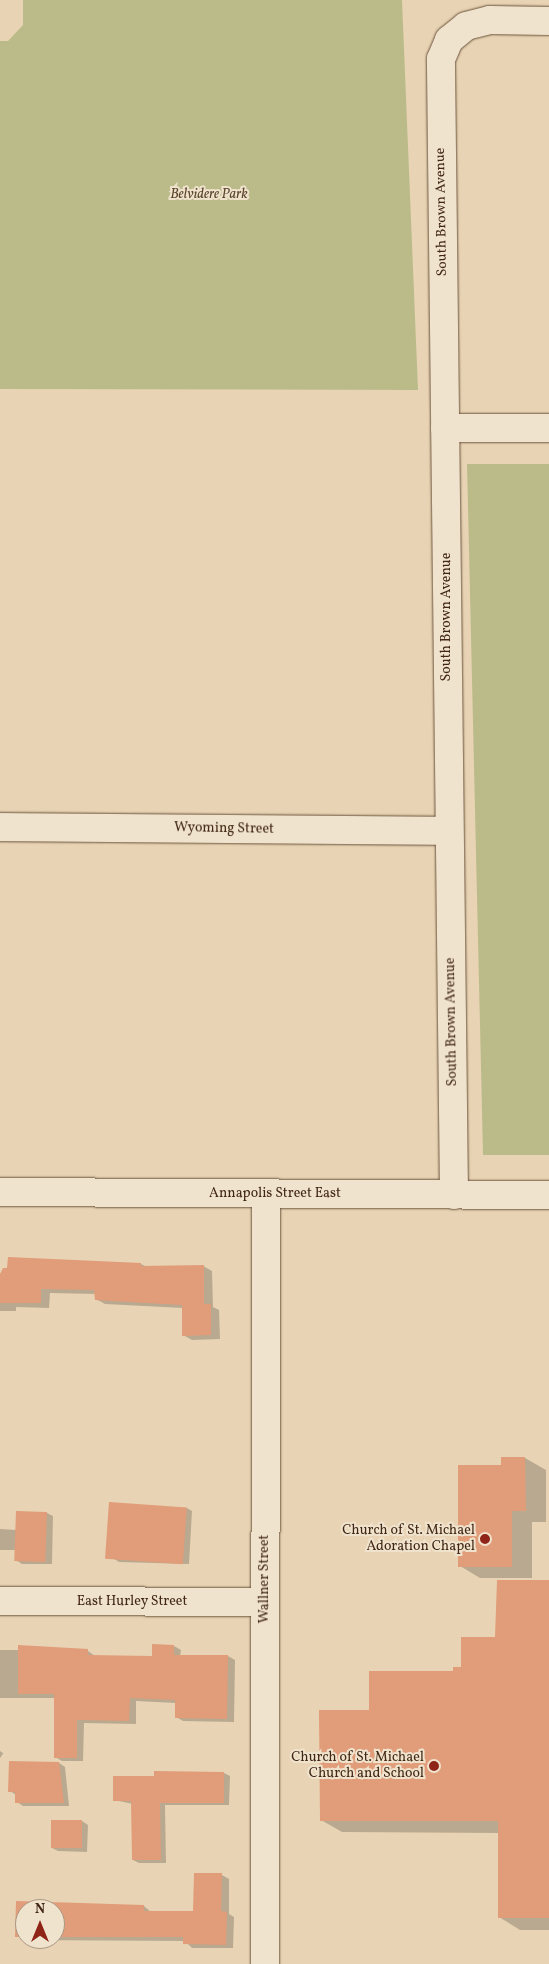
<!DOCTYPE html>
<style>
body{margin:0}
#map{position:relative;width:549px;height:1964px;overflow:hidden;background:#e8d4b4;font-family:Vollkorn,serif}
div>[style]{position:absolute}
.green>*{inset:0;background:#bbbb89}
.shadow>*{inset:0;background:#0003;transform-origin:0 0}
.building>*{inset:0;background:#e19c79;transform-origin:0 0}
.roads{filter:drop-shadow(0 0 1px #6c533c) drop-shadow(0 0 1px #6c533c)}
.minor>*{height:28px;margin:-14px;padding:0 14px;transform-origin:14px;border-radius:14px;background:#f0e3ce}
.dots>*{width:14px;height:14px;translate:-50% -50%;box-sizing:border-box;border:2px solid #f0e3ce;border-radius:50%}
span{translate:-50% -50%;white-space:nowrap;text-align:center;line-height:1.15;-webkit-text-stroke:4px #f0e3ce;paint-order:stroke}
.park-label{font-size:14px;color:#5a452b;font-style:italic}
.street-label{font-size:14px;color:#422814}
.poi-label{font-size:14px;color:#422814}
.right{translate:-100% -50%;text-align:right}
.north{position:absolute;left:15px;top:1899px;width:50px;height:50px;box-sizing:border-box;background:#f0e3ce;border:1px solid #aa9884;border-radius:50%;rotate:0deg;font-size:14px;font-weight:700;line-height:20px;text-align:center;color:#422814}
.north::after{content:'';display:block;margin:auto;width:18px;height:22px;background:#8f2418;clip-path:polygon(50% 0,100% 100%,50% 72%,0 100%)}
</style>
<div id="map">
<div class="green">
<i style="clip-path:polygon(23px 0,402px 0,418px 390px,0 389px,0 41px,8px 41px,23px 25px)"></i>
<i style="clip-path:polygon(467px 464px,549px 464px,549px 1155px,483px 1155px)"></i>
</div>
<div class="shadow">
<i style="clip-path:polygon(9px 1258px,141px 1264px,147px 1267px,203px 1266px,212px 1271px,213px 1307px,219px 1310px,220px 1339px,192px 1340px,183px 1335px,183px 1308px,105px 1304px,96px 1299px,96px 1294px,50px 1293px,49px 1308px,16px 1307px,16px 1311px,0 1311px,0 1275px,9px 1270px)"></i>
<i style="clip-path:polygon(525px 1458px,546px 1470px,546px 1522px,532px 1522px,532px 1578px,480px 1578px,460px 1566px,502px 1466px)"></i>
<i style="clip-path:polygon(187px 1508px,192px 1511px,189px 1564px,119px 1562px,113px 1558px)"></i>
<i style="clip-path:polygon(47px 1513px,53px 1516px,52px 1564px,22px 1564px,16px 1560px,16px 1550px,0 1550px,0 1529px,17px 1530px)"></i>
<i style="clip-path:polygon(549px 1581px,549px 1930px,520px 1930px,499px 1917px,499px 1833px,342px 1832px,321px 1820px,371px 1712px,463px 1669px,496px 1638px)"></i>
<i style="clip-path:polygon(20px 1646px,88px 1651px,95px 1656px,153px 1657px,174px 1646px,181px 1650px,180px 1656px,228px 1656px,235px 1660px,234px 1722px,183px 1721px,176px 1717px,176px 1703px,136px 1701px,136px 1724px,84px 1723px,83px 1761px,62px 1761px,55px 1757px,56px 1698px,0 1698px,0 1650px,19px 1650px)"></i>
<i style="left:0;top:1751px;width:4px;height:29px;rotate:34deg"></i>
<i style="clip-path:polygon(59px 1763px,65px 1767px,69px 1806px,23px 1806px,17px 1802px,16px 1795px,10px 1791px)"></i>
<i style="clip-path:polygon(224px 1773px,230px 1776px,229px 1805px,165px 1805px,166px 1863px,139px 1863px,133px 1860px,133px 1804px,114px 1800px,155px 1777px)"></i>
<i style="clip-path:polygon(82px 1821px,88px 1825px,87px 1852px,58px 1851px,52px 1848px)"></i>
<i style="clip-path:polygon(evenodd,222px 1875px,229px 1879px,229px 1914px,234px 1917px,233px 1948px,192px 1948px,185px 1941px,24px 1940px,17px 1936px,17px 1902px,144px 1906px,151px 1912px,195px 1912px,222px 1875px,25px 1909px,55px 1909px,55px 1939px,25px 1939px,25px 1909px)"></i>
</div>
<div class="building">
<i style="clip-path:polygon(8px 1257px,141px 1263px,141px 1266px,204px 1265px,204px 1304px,211px 1304px,211px 1335px,182px 1336px,182px 1305px,95px 1300px,94px 1290px,41px 1289px,41px 1303px,0 1303px,0 1274px,3px 1268px,7px 1268px)"></i>
<i style="clip-path:polygon(501px 1457px,525px 1457px,526px 1511px,512px 1511px,512px 1567px,458px 1567px,458px 1465px,501px 1465px)"></i>
<i style="left:109px;top:1502px;width:78px;height:57px;rotate:4deg"></i>
<i style="left:16px;top:1511px;width:31px;height:50px;rotate:2deg"></i>
<i style="clip-path:polygon(497px 1580px,549px 1580px,549px 1918px,498px 1918px,498px 1821px,320px 1821px,319px 1710px,369px 1710px,369px 1671px,453px 1671px,453px 1667px,461px 1667px,461px 1637px,495px 1637px)"></i>
<i style="clip-path:polygon(152px 1644px,174px 1645px,174px 1655px,228px 1655px,227px 1719px,175px 1718px,175px 1700px,130px 1698px,129px 1721px,77px 1720px,77px 1758px,54px 1758px,54px 1694px,18px 1694px,18px 1645px,88px 1649px,88px 1655px,152px 1656px)"></i>
<i style="clip-path:polygon(9px 1761px,59px 1762px,64px 1803px,15px 1803px,15px 1792px,8px 1792px)"></i>
<i style="clip-path:polygon(154px 1771px,224px 1772px,224px 1803px,160px 1803px,161px 1860px,132px 1860px,131px 1801px,113px 1801px,113px 1776px,154px 1776px)"></i>
<i style="left:51px;top:1820px;width:31px;height:28px"></i>
<i style="clip-path:polygon(194px 1873px,222px 1873px,221px 1911px,227px 1912px,226px 1945px,183px 1944px,183px 1937px,55px 1937px,55px 1909px,25px 1909px,25px 1937px,15px 1937px,16px 1901px,144px 1905px,144px 1911px,193px 1911px)"></i>
</div>
<div class="roads">
<div class="minor">
<i style="left:445px;top:428px;width:104px"></i>
<i style="left:0;top:827px;width:449px;rotate:0.5deg"></i>
<i style="left:0;top:1192px;width:549px;rotate:0.31deg"></i>
<i style="left:454px;top:1195px;width:1136px;rotate:-90.66deg"></i>
<i style="left:441px;top:59px;width:21px;rotate:-67deg"></i>
<i style="left:449px;top:40px;width:22px;rotate:-39deg"></i>
<i style="left:466px;top:26px;width:25px;rotate:-14deg"></i>
<i style="left:490px;top:20px;width:59px;rotate:1deg"></i>
<i style="left:0;top:1601px;width:265px;rotate:0.2deg"></i>
<i style="left:265px;top:1964px;width:770px;rotate:-89.93deg"></i>
</div>
</div>
<div class="dots">
<i style="left:485px;top:1539px;background:#8f2418"></i>
<i style="left:434px;top:1766px;background:#8f2418"></i>
</div>
<div class="park-label">
<span style="left:209px;top:195px">Belvidere Park</span>
</div>
<div class="street-label">
<span style="left:442px;top:212px;rotate:-91deg">South Brown Avenue</span>
<span style="left:447px;top:617px;rotate:-90deg">South Brown Avenue</span>
<span style="left:224px;top:829px;rotate:1deg">Wyoming Street</span>
<span style="left:452px;top:1022px;rotate:-91deg">South Brown Avenue</span>
<span style="left:275px;top:1194px">Annapolis Street East</span>
<span style="left:265px;top:1579px;rotate:-90deg">Wallner Street</span>
<span style="left:132px;top:1602px">East Hurley Street</span>
</div>
<div class="poi-label">
<span class="right" style="left:475px;top:1539px">Church of St. Michael<br>Adoration Chapel</span>
<span class="right" style="left:424px;top:1766px">Church of St. Michael<br>Church and School</span>
</div>
<div class="north">N</div>
</div>
